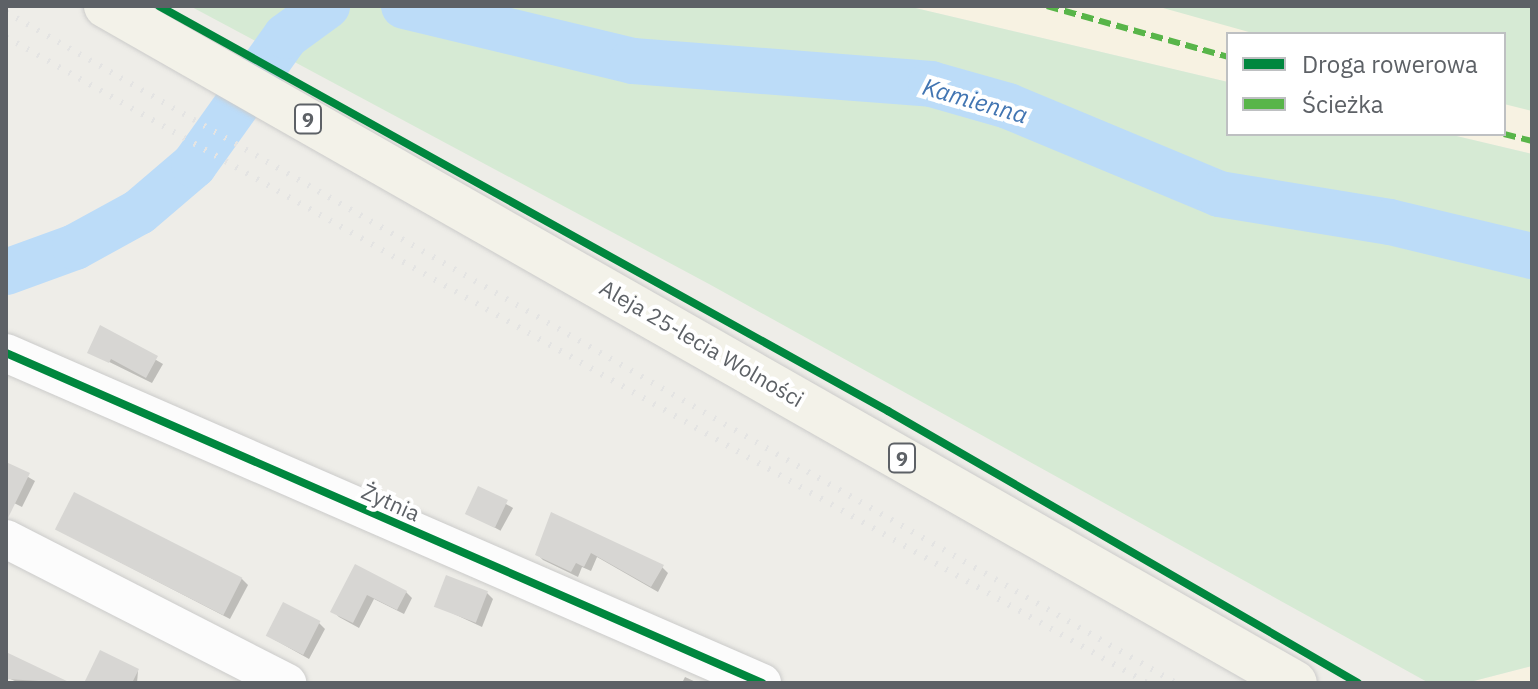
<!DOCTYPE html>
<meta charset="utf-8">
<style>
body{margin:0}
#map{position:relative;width:1538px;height:689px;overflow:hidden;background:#eeede8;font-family:"IBM Plex Sans",sans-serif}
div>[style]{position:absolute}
.commercial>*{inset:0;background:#f7f2e2}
.green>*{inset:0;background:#d6ead4}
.shadow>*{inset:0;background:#0003;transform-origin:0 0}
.river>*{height:46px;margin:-23px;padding:0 23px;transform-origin:23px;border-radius:23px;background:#bcdcf8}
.building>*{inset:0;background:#d7d6d3;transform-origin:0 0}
.roads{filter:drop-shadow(0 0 2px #cbcbca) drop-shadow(0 0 2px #cbcbca)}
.minor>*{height:38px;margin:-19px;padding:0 19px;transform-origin:19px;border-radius:19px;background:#fcfcfc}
.major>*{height:44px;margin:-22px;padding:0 22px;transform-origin:22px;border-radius:22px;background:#f3f2e9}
.rail>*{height:6px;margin-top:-3px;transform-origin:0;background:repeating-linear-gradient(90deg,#e4e4e3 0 2px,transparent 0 12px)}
.quiet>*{height:6px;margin-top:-3px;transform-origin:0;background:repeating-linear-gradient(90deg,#58b549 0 12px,transparent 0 18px)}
.cycleway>*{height:8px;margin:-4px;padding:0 4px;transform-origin:4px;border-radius:4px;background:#00873e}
span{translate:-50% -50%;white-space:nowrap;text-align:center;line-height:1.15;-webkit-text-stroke:8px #fff;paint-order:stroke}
.shield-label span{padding:2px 6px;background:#fff;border:2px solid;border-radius:6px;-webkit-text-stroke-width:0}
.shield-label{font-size:20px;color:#5d6166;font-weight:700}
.street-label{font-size:22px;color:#5d6166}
.water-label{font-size:24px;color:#4275b2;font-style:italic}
.frame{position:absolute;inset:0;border:8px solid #5d6166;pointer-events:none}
.legend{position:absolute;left:1226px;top:32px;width:280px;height:104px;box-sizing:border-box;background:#fff;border:2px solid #bec0c2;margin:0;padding:10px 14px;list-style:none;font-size:24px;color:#5d6166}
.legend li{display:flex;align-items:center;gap:16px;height:40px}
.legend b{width:40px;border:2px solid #bec0c2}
</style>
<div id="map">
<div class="commercial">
<i style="clip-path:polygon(907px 6px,1532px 6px,1532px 154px,1448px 134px,1504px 134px,1504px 34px,1228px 34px,1228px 82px)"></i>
<i style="clip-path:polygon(1532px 666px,1532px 683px,1466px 683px)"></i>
</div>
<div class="green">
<i style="clip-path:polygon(190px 6px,907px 6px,1228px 82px,1228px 134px,1448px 134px,1532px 154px,1532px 666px,1466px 683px,1429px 683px,709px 284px)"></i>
<i style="clip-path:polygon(1156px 6px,1532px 6px,1532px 111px,1504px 104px,1504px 34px,1256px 34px)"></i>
</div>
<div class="shadow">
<i style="clip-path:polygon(101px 328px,163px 364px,152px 383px,89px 352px)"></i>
<i style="clip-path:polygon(6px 464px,35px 481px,22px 507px,6px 499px)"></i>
<i style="left:479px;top:489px;width:39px;height:26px;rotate:29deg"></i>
<i style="clip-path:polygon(552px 515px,662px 567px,668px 573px,658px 592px,597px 557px,591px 571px,582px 567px,578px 577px,543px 560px,537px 554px)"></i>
<i style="clip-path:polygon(58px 530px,242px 579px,248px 585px,230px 619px)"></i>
<i style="clip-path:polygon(356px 567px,406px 592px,412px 598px,404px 614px,374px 599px,359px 628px,339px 617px,333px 611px)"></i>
<i style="clip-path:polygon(487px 593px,493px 599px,482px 627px,437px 606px)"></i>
<i style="clip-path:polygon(319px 623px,325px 629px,309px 659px,268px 636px)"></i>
<i style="clip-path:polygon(6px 654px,56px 678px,61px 683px,19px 683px,6px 677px)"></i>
<i style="clip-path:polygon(138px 671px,137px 683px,86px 683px)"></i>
<i style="clip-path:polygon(685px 677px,698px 683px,682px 683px)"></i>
</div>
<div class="river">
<i style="left:404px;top:6px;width:236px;rotate:13.5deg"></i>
<i style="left:633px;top:61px;width:299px;rotate:4.4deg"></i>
<i style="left:931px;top:84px;width:80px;rotate:15.9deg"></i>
<i style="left:1008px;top:106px;width:229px;rotate:22.6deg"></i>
<i style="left:1219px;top:194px;width:173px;rotate:9.3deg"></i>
<i style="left:1390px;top:222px;width:146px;rotate:13.5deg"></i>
<i style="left:6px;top:272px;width:73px;rotate:-19.9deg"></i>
<i style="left:75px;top:247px;width:73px;rotate:-28.7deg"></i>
<i style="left:139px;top:212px;width:72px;rotate:-40.5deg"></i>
<i style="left:194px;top:165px;width:158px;rotate:-54.5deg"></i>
<i style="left:286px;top:36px;width:51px;rotate:-36.2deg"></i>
</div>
<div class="building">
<i style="clip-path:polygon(100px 325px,158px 356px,146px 378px,111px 359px,109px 363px,87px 353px)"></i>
<i style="clip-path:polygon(6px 462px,30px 473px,8px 518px,6px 517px)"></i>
<i style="left:478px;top:486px;width:33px;height:31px;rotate:25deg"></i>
<i style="left:74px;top:492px;width:189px;height:42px;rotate:27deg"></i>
<i style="clip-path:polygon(551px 512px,664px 565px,651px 587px,591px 553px,584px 567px,576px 563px,571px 572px,535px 555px)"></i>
<i style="clip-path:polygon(355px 564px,407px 591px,397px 610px,367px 595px,353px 623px,330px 612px)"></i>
<i style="left:446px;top:575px;width:45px;height:34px;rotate:21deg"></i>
<i style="left:283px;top:602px;width:42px;height:38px;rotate:27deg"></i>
<i style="clip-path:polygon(100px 650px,139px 669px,132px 683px,84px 683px)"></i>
<i style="clip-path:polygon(6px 652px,71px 683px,6px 679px)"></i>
</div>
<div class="roads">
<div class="minor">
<i style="left:6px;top:353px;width:825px;rotate:23.58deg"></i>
<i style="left:6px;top:539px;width:316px;rotate:27.1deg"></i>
</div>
<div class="major">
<i style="left:106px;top:6px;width:1368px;rotate:29.66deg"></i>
</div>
</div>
<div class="rail">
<i style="left:6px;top:12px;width:1349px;rotate:29.83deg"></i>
<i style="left:6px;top:37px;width:1311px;rotate:29.52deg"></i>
</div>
<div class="quiet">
<i style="left:1047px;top:6px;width:188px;rotate:15.7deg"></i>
<i style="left:1504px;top:134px;width:29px;rotate:14deg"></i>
</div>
<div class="cycleway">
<i style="left:159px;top:6px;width:834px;rotate:29.05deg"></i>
<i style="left:888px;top:411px;width:543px;rotate:30.06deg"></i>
<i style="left:6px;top:353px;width:825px;rotate:23.58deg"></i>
</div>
<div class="shield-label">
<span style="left:308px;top:119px">9</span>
<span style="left:902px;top:458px">9</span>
</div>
<div class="street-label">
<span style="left:702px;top:343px;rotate:30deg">Aleja 25-lecia Wolności</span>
<span style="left:391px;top:502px;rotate:24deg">Żytnia</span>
</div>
<div class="water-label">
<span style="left:975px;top:101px;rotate:16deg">Kamienna</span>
</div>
<div class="frame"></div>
<ul class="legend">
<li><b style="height:10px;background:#00873e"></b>Droga rowerowa</li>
<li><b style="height:10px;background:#58b549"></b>Ścieżka</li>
</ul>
</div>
